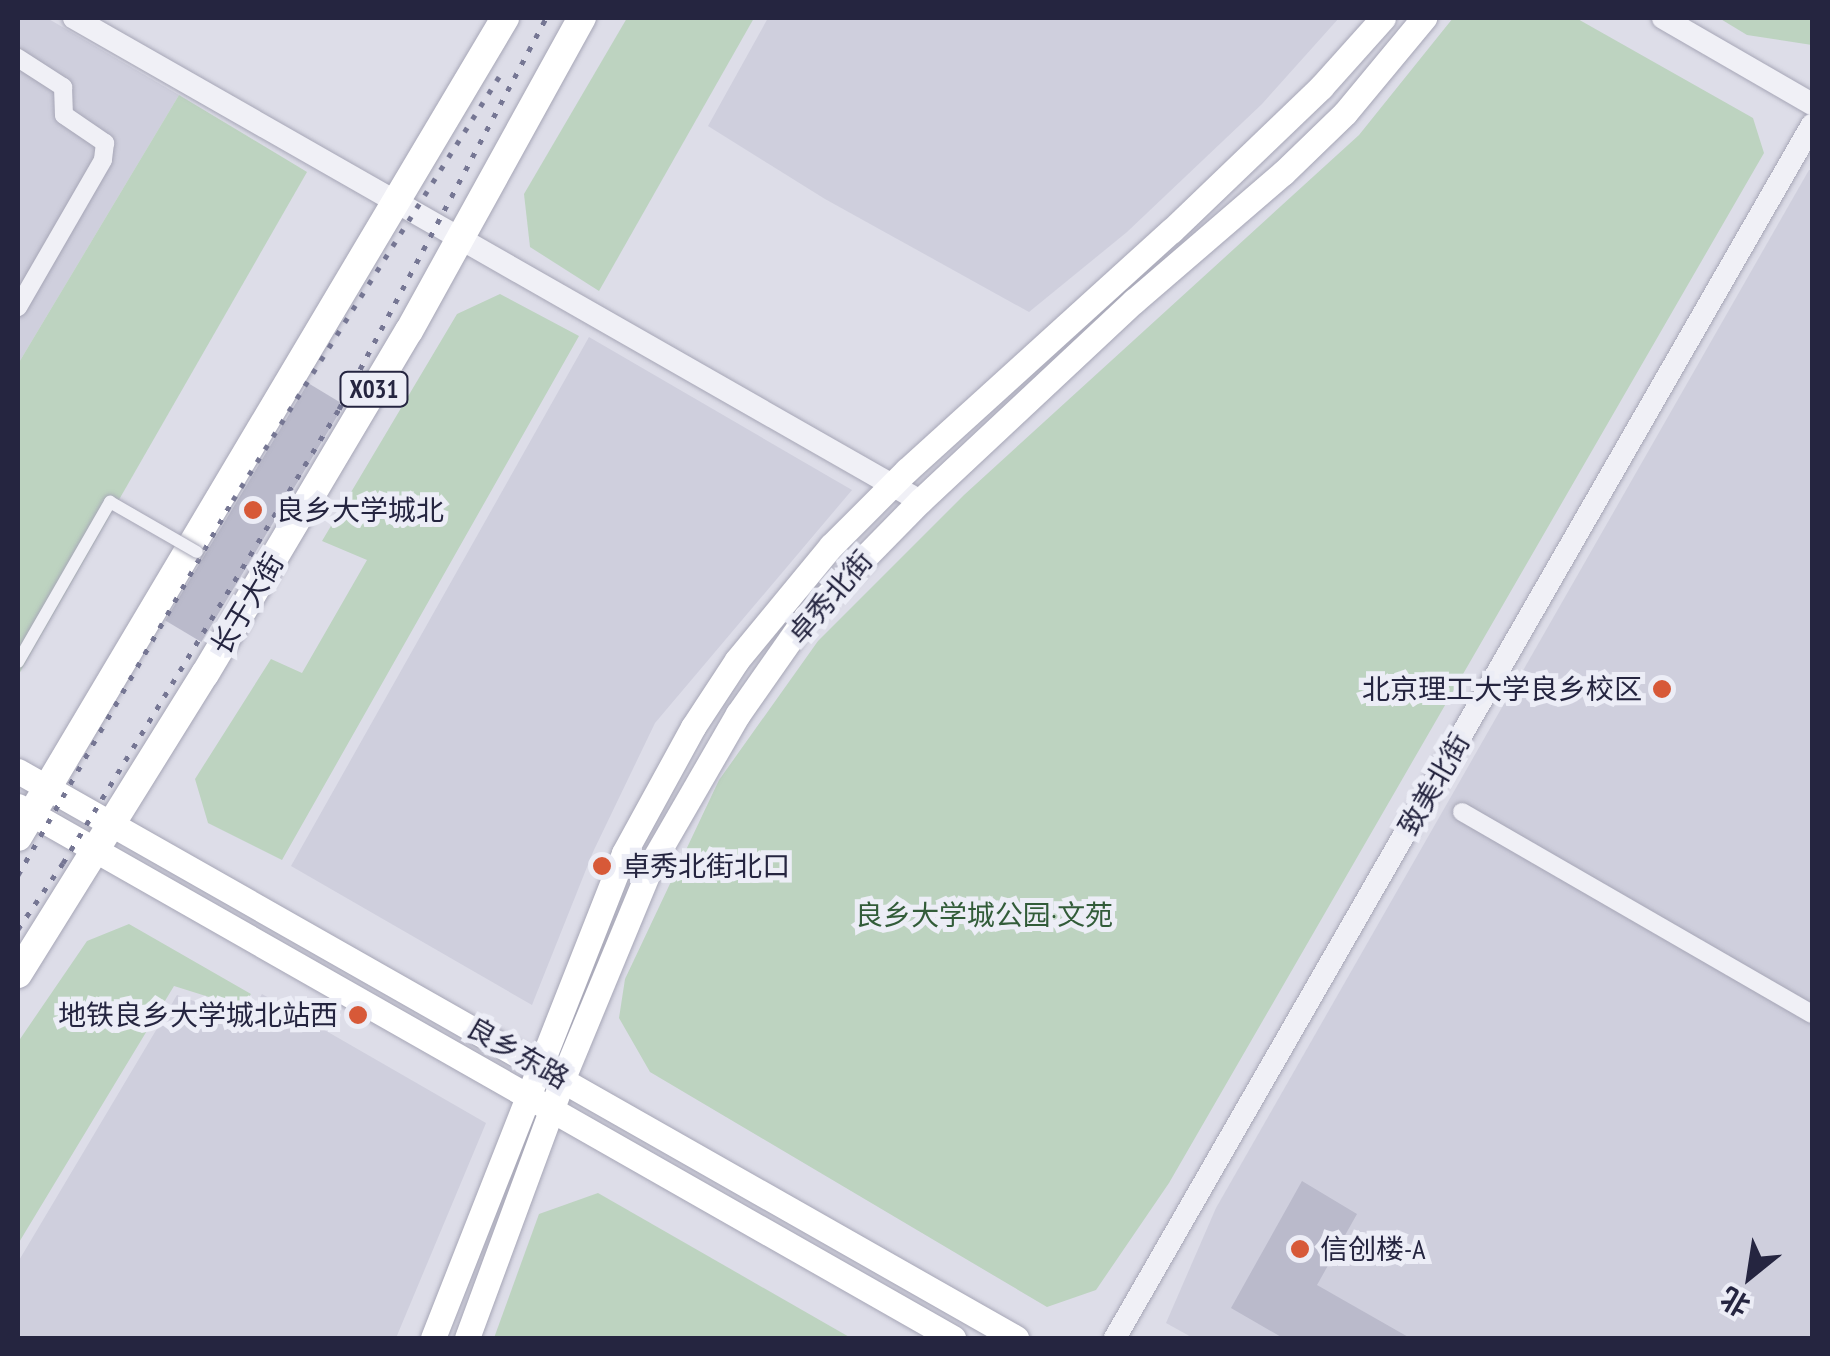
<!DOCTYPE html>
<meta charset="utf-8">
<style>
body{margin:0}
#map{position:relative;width:1830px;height:1356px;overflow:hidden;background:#dddde8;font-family:"PT Sans Narrow","Noto Sans SC",sans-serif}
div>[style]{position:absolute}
.built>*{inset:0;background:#cfcfdd}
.green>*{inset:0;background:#bdd3c0}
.building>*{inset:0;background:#babacb;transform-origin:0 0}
.roads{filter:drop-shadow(0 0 2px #a6a6b6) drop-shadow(0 0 2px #a6a6b6)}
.minor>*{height:18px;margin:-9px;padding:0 9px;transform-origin:9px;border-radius:9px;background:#f0f0f6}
.tertiary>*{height:22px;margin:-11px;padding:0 11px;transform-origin:11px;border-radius:11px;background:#f0f0f6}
.secondary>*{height:25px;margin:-12.5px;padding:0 12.5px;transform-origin:12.5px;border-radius:12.5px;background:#fff}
.primary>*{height:28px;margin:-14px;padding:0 14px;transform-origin:14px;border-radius:14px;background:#fff}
.rail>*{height:5px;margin-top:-2.5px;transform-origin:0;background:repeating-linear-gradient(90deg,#757693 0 5px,transparent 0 15px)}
.bridges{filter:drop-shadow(0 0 2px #a6a6b6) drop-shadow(0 0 2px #a6a6b6)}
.pedestrian-bridge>*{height:12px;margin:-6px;padding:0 6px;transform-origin:6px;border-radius:6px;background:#f0f0f6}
.dots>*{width:28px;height:28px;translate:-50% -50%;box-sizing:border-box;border:5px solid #ecedf6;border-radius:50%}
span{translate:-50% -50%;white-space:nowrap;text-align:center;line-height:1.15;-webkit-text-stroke:10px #ecedf6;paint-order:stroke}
.shield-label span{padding:2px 8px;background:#ecedf6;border:2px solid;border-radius:8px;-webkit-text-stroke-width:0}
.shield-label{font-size:25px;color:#252540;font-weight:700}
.poi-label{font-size:28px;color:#252540}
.left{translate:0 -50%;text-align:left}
.right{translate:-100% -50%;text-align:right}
.street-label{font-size:28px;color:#252540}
.park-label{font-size:28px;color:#325c39}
.frame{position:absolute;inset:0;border:20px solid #252540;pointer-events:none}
.north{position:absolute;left:1700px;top:1226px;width:100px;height:100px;-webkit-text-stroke:8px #ecedf6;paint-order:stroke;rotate:210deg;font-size:28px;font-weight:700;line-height:40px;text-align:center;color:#252540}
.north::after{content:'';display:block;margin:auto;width:35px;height:45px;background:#252540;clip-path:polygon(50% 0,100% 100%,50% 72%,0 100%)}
</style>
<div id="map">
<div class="built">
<i style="clip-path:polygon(18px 18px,47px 18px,179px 95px,18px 364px)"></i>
<i style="clip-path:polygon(768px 18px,1339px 18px,1262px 104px,1127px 232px,1029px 312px,825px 199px,708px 126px)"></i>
<i style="clip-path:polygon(1809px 170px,1812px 170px,1812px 1338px,1193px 1338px,1166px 1323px,1216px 1208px)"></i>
<i style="clip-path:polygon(589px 337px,852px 490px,655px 723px,593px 852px,532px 1005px,291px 866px)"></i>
<i style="clip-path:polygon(262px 994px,486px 1123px,396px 1338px,18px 1338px,18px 1262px,177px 995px,247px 1020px)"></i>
</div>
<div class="green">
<i style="clip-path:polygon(627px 18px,754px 18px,599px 291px,530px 247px,524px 194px)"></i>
<i style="clip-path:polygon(1453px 18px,1576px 18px,1753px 118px,1764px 153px,1169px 1183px,1096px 1290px,1047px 1307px,650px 1072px,619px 1018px,625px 979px,719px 780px,818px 641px,964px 495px,1359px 135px)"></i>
<i style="clip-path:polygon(1719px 18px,1812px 18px,1812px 45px,1747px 35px)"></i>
<i style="clip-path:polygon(179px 95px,307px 172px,19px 674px,18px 364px)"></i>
<i style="clip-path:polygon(500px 294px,579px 336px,282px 860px,208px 823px,195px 779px,271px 659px,302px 673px,367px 560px,322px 541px,457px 314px)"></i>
<i style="clip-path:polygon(129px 924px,251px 994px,241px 1007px,174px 986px,18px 1244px,18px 1042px,87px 941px)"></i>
<i style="clip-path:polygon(598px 1193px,851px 1338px,494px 1338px,539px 1214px)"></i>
</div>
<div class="building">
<i style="left:308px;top:383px;width:42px;height:277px;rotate:31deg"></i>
<i style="clip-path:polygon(1302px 1181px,1357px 1214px,1317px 1285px,1410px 1338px,1283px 1338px,1231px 1308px)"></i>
</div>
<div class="roads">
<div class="minor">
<i style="left:18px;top:58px;width:54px;rotate:32.8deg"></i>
<i style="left:63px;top:87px;width:28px;rotate:88deg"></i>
<i style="left:64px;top:115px;width:50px;rotate:34.3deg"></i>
<i style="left:105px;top:143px;width:17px;rotate:97deg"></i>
<i style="left:103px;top:160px;width:170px;rotate:120deg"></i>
<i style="left:1462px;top:812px;width:404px;rotate:30deg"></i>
</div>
<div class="tertiary">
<i style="left:74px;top:18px;width:974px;rotate:29.72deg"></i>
<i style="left:1663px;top:18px;width:172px;rotate:30deg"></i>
<i style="left:1115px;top:1338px;width:1399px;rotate:-60.12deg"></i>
</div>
<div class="secondary">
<i style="left:18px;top:771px;width:1148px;rotate:29.6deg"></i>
<i style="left:18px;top:806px;width:1076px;rotate:29.64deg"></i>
<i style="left:433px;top:1338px;width:521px;rotate:-68.5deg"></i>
<i style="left:624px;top:853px;width:144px;rotate:-61.3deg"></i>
<i style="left:693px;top:727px;width:80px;rotate:-56.7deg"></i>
<i style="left:737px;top:660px;width:148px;rotate:-50.5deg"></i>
<i style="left:831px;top:546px;width:107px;rotate:-45deg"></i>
<i style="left:907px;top:470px;width:356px;rotate:-42.2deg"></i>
<i style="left:1171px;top:231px;width:208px;rotate:-43.8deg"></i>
<i style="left:1321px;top:87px;width:93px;rotate:-48.1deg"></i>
<i style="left:467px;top:1338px;width:277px;rotate:-69.7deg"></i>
<i style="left:563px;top:1078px;width:235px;rotate:-67.5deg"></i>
<i style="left:653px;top:861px;width:170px;rotate:-60deg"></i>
<i style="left:738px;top:714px;width:118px;rotate:-55deg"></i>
<i style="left:806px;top:617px;width:163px;rotate:-45.5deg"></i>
<i style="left:920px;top:501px;width:293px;rotate:-43.1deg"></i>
<i style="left:1134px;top:301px;width:196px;rotate:-40.7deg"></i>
<i style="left:1283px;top:173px;width:86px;rotate:-44.1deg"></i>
<i style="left:1345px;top:113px;width:124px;rotate:-50.3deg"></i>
</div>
<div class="primary">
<i style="left:18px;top:837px;width:953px;rotate:-59.26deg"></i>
<i style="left:18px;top:974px;width:354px;rotate:-58.1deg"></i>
<i style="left:205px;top:674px;width:399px;rotate:-59.3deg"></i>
<i style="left:409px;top:331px;width:358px;rotate:-61.1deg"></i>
</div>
</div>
<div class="rail">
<i style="left:18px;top:875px;width:432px;rotate:-60.2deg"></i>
<i style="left:233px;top:500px;width:506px;rotate:-57.85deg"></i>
<i style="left:18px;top:929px;width:80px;rotate:-55.7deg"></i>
<i style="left:63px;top:863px;width:531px;rotate:-58.7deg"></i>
<i style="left:339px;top:409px;width:442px;rotate:-62.1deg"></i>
</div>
<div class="bridges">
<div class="pedestrian-bridge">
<i style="left:18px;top:662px;width:185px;rotate:-60.1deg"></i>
<i style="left:110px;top:502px;width:100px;rotate:29.9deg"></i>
</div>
</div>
<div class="dots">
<i style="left:253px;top:510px;background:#d75938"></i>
<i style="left:1662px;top:689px;background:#d75938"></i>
<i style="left:602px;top:866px;background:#d75938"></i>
<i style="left:358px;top:1015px;background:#d75938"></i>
<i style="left:1300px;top:1249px;background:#d75938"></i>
</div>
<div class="shield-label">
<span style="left:374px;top:389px">X031</span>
</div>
<div class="poi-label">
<span class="left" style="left:276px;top:510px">良乡大学城北</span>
<span class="right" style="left:1642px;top:689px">北京理工大学良乡校区</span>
<span class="left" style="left:622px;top:866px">卓秀北街北口</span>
<span class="right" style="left:338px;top:1015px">地铁良乡大学城北站西</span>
<span class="left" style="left:1320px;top:1249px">信创楼-A</span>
</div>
<div class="street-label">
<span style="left:830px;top:597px;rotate:-49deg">卓秀北街</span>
<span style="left:247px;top:604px;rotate:-59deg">长于大街</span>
<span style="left:1434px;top:784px;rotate:-60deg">致美北街</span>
<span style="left:518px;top:1053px;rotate:30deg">良乡东路</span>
</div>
<div class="park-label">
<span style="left:984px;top:915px">良乡大学城公园·文苑</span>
</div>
<div class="frame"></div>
<div class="north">北</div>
</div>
